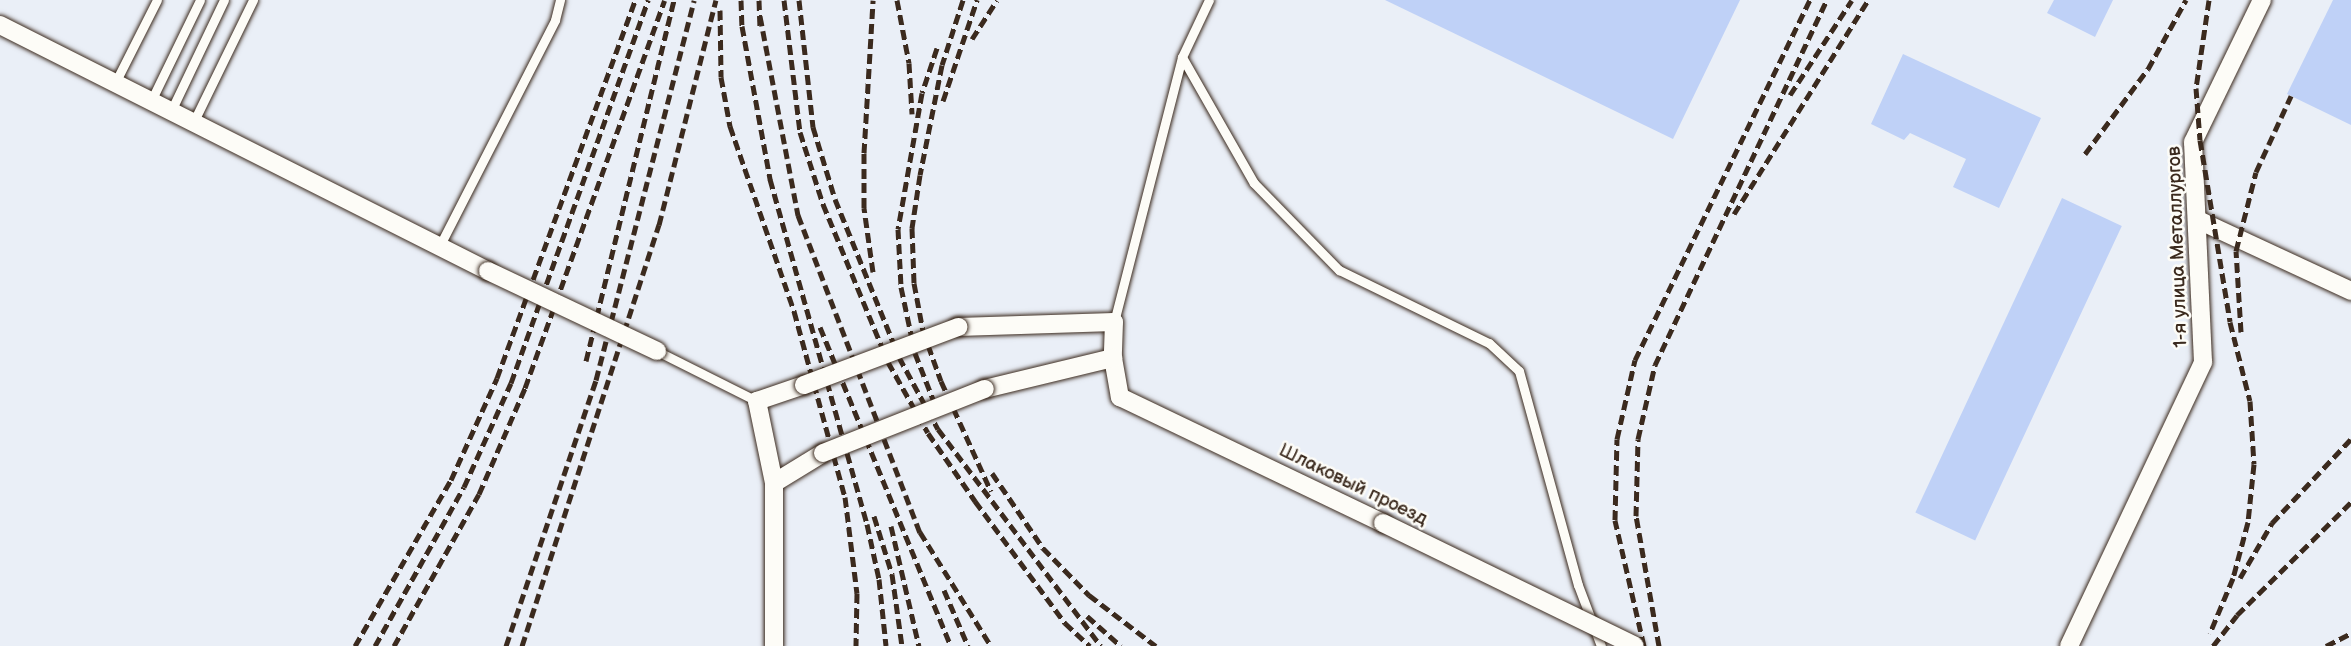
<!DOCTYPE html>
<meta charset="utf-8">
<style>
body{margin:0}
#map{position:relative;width:2351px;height:646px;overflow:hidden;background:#fdfcf7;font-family:"Balsamiq Sans",sans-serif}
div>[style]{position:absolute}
.built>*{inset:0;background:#eaeff7;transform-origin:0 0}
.building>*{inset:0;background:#bfd1f7;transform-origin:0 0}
.roads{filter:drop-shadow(0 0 2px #3b2a1e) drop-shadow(0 0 2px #3b2a1e)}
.lane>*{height:9px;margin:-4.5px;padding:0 4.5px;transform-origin:4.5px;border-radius:4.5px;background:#fdfcf7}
.street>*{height:18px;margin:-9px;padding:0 9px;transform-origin:9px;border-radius:9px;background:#fdfcf7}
.rail>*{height:5px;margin-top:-2.5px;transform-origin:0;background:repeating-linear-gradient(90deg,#3b2a1e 0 10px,transparent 0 15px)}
.bridges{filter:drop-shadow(0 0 2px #3b2a1e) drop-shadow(0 0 2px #3b2a1e)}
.street-bridge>*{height:18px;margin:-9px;padding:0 9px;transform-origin:9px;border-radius:9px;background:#fdfcf7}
span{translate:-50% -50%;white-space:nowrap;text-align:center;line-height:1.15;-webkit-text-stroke:5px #fdfcf7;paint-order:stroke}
.street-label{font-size:19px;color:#3b2a1e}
</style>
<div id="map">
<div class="built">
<i style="left:0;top:0;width:2351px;height:646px"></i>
</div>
<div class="building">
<i style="clip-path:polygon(1385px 0,1740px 0,1673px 139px)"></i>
<i style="clip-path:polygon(2054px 0,2113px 0,2095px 37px,2047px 13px)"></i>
<i style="clip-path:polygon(2333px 0,2351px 0,2351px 125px,2287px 94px)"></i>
<i style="clip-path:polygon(1903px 54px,2041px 118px,1999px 208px,1953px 187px,1966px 159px,1910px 133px,1904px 140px,1871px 124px)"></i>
<i style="left:2062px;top:198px;width:66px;height:347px;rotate:25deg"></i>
</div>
<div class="roads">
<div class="lane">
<i style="left:1182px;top:57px;width:63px;rotate:-64.7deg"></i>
<i style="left:115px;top:83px;width:93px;rotate:-63.2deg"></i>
<i style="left:151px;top:101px;width:112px;rotate:-64.1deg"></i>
<i style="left:171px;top:111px;width:123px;rotate:-64.5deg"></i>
<i style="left:193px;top:123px;width:137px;rotate:-64deg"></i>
<i style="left:439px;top:247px;width:255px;rotate:-62.9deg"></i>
<i style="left:555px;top:20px;width:21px;rotate:-76deg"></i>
<i style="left:1114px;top:322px;width:274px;rotate:-75.6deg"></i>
<i style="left:1182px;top:57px;width:145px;rotate:60.3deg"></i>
<i style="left:1254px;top:183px;width:122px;rotate:45.7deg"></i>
<i style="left:1339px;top:270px;width:167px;rotate:26deg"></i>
<i style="left:1489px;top:343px;width:41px;rotate:43deg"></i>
<i style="left:1519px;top:371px;width:222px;rotate:74.6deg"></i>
<i style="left:1578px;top:585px;width:65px;rotate:69.3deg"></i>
<i style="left:657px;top:351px;width:112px;rotate:26.6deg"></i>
</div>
<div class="street">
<i style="left:0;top:25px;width:546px;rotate:26.75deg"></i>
<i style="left:2198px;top:220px;width:169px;rotate:24.9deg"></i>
<i style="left:958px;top:327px;width:156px;rotate:-1.8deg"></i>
<i style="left:1114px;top:322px;width:36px;rotate:92deg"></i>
<i style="left:1113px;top:358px;width:40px;rotate:80deg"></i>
<i style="left:1120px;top:397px;width:292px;rotate:25.6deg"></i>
<i style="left:985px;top:389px;width:132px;rotate:-13.6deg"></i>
<i style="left:774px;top:483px;width:57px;rotate:-31.5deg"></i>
<i style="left:774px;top:646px;width:163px;rotate:-90deg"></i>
<i style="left:774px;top:483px;width:84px;rotate:-101.7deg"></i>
<i style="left:757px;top:401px;width:50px;rotate:-18.8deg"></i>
<i style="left:2069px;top:646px;width:314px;rotate:-64.7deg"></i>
<i style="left:2203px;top:362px;width:220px;rotate:-92.6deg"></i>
<i style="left:2193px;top:142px;width:158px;rotate:-64.1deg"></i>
</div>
</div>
<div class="rail">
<i style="left:741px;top:0;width:26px;rotate:88deg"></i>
<i style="left:742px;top:26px;width:156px;rotate:79.6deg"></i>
<i style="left:770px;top:179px;width:358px;rotate:74.3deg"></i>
<i style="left:867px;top:524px;width:56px;rotate:77.7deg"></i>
<i style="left:879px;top:579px;width:67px;rotate:84deg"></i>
<i style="left:759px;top:0;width:26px;rotate:88deg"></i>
<i style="left:784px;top:0;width:133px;rotate:83.1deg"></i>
<i style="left:800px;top:132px;width:76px;rotate:72.3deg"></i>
<i style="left:823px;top:204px;width:171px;rotate:67.6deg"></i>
<i style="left:888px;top:362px;width:81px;rotate:60.6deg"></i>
<i style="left:928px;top:433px;width:83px;rotate:55.3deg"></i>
<i style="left:975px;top:501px;width:152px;rotate:53.6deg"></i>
<i style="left:1065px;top:623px;width:34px;rotate:43deg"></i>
<i style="left:799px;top:0;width:128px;rotate:83.7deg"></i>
<i style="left:813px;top:127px;width:75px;rotate:73deg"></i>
<i style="left:835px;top:199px;width:170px;rotate:67.9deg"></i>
<i style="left:899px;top:357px;width:82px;rotate:61.6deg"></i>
<i style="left:938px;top:429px;width:271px;rotate:53.1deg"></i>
<i style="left:897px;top:0;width:64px;rotate:79.2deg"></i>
<i style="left:909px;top:63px;width:51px;rotate:86.6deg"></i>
<i style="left:963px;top:0;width:68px;rotate:107.9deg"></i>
<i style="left:942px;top:65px;width:112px;rotate:101.3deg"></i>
<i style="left:920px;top:175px;width:54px;rotate:98.6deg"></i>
<i style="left:912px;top:228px;width:55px;rotate:87.9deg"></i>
<i style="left:914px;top:283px;width:49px;rotate:79.4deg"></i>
<i style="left:923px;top:331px;width:53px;rotate:70.2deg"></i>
<i style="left:941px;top:381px;width:121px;rotate:65.6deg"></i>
<i style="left:2209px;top:0;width:89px;rotate:98.4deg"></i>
<i style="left:2196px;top:88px;width:52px;rotate:85.6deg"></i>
<i style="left:2200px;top:140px;width:184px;rotate:80.6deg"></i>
<i style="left:2230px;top:322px;width:81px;rotate:75.8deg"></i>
<i style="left:2250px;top:401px;width:63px;rotate:86.4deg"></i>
<i style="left:2254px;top:464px;width:58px;rotate:95.9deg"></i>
<i style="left:2248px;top:522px;width:58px;rotate:105deg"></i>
<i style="left:2233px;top:578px;width:60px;rotate:112.7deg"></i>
<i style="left:720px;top:10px;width:67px;rotate:89.1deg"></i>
<i style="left:721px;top:77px;width:50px;rotate:79.6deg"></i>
<i style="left:730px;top:126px;width:196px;rotate:70.9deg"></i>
<i style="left:794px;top:311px;width:193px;rotate:74.7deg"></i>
<i style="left:845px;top:497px;width:97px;rotate:82.9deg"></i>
<i style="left:857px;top:593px;width:53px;rotate:91.1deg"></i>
<i style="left:760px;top:16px;width:203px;rotate:79.2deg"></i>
<i style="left:798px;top:215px;width:340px;rotate:69deg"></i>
<i style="left:920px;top:532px;width:134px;rotate:58.1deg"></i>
<i style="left:972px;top:39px;width:46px;rotate:-57.3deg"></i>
<i style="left:937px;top:48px;width:47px;rotate:108.4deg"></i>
<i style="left:922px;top:93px;width:138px;rotate:100deg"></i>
<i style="left:898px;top:229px;width:58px;rotate:87deg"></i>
<i style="left:901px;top:287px;width:67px;rotate:78deg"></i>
<i style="left:915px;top:353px;width:63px;rotate:68.7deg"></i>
<i style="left:1790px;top:95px;width:113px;rotate:-56.9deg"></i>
<i style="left:943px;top:101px;width:107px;rotate:-71.4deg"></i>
<i style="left:2085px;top:154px;width:106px;rotate:-53.5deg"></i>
<i style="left:2148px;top:69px;width:79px;rotate:-61.2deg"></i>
<i style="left:1734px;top:214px;width:252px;rotate:-57.9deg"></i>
<i style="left:873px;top:272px;width:65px;rotate:-98deg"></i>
<i style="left:864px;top:208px;width:55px;rotate:-90deg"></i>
<i style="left:864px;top:153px;width:153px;rotate:-86.6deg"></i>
<i style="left:820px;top:327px;width:345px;rotate:67.7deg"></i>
<i style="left:2241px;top:332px;width:81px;rotate:-93.5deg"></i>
<i style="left:2236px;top:251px;width:81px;rotate:-75.8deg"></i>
<i style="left:2256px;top:172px;width:84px;rotate:-65.3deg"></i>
<i style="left:586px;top:361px;width:372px;rotate:-76.3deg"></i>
<i style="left:992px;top:473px;width:91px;rotate:55.8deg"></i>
<i style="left:1043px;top:548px;width:66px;rotate:45.6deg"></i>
<i style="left:1089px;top:595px;width:84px;rotate:37.3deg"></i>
<i style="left:874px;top:516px;width:61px;rotate:72.8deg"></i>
<i style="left:892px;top:574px;width:73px;rotate:82.1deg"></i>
<i style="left:891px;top:526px;width:123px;rotate:76.9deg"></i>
<i style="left:2240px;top:578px;width:64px;rotate:-59.8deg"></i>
<i style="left:2272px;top:523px;width:115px;rotate:-46.8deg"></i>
<i style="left:944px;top:590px;width:61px;rotate:66.8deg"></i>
<i style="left:1087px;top:616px;width:45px;rotate:41.4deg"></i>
<i style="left:355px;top:646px;width:192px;rotate:-60deg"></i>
<i style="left:451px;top:480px;width:112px;rotate:-65.7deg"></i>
<i style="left:497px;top:378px;width:402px;rotate:-69.9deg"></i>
<i style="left:375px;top:646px;width:182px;rotate:-60.8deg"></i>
<i style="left:464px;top:487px;width:114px;rotate:-65.7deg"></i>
<i style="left:511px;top:383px;width:407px;rotate:-70.3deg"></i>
<i style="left:394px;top:646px;width:174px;rotate:-60.8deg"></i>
<i style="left:479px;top:494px;width:116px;rotate:-66.5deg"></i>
<i style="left:525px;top:388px;width:412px;rotate:-70.2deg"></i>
<i style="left:506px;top:646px;width:281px;rotate:-71.3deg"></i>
<i style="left:596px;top:380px;width:392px;rotate:-75.5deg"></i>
<i style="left:522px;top:646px;width:443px;rotate:-72deg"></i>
<i style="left:659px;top:225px;width:232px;rotate:-75.8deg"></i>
<i style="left:1644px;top:646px;width:129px;rotate:-103deg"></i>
<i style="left:1615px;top:520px;width:81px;rotate:-88.6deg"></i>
<i style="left:1617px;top:439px;width:81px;rotate:-77.2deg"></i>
<i style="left:1635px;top:360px;width:400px;rotate:-64.1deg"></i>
<i style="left:1659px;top:646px;width:132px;rotate:-100deg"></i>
<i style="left:1636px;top:516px;width:77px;rotate:-88.5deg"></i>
<i style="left:1638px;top:439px;width:76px;rotate:-77.1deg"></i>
<i style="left:1655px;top:365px;width:403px;rotate:-64.8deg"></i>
<i style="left:2213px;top:646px;width:39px;rotate:-52deg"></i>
<i style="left:2237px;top:615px;width:161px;rotate:-44.7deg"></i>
<i style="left:2326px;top:646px;width:28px;rotate:-27deg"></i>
</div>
<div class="bridges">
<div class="street-bridge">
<i style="left:488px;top:271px;width:187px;rotate:25.3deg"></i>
<i style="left:804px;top:385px;width:165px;rotate:-20.6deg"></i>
<i style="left:823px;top:453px;width:174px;rotate:-21.6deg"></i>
<i style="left:1383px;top:523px;width:280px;rotate:26deg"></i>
</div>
</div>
<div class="street-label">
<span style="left:2178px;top:247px;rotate:-92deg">1-я улица Металлургов</span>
<span style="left:1353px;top:485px;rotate:26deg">Шлаковый проезд</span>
</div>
</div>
